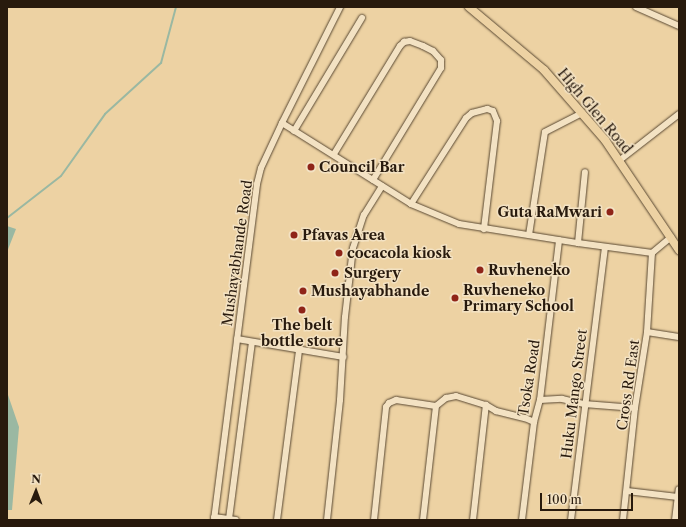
<!DOCTYPE html>
<style>
body{margin:0}
#map{position:relative;width:686px;height:527px;overflow:hidden;background:#edd2a3;font-family:"Libre Caslon Text",serif}
div>[style]{position:absolute}
.water>*{inset:0;background:#9ab8a2}
.stream>*{height:2px;margin:-1px;padding:0 1px;transform-origin:1px;border-radius:1px;background:#9ab8a2}
.roads{filter:drop-shadow(0 0 1px #594832) drop-shadow(0 0 1px #594832)}
.minor>*{height:6px;margin:-3px;padding:0 3px;transform-origin:3px;border-radius:3px;background:#f3e2c3}
.major>*{height:8px;margin:-4px;padding:0 4px;transform-origin:4px;border-radius:4px;background:#edd2a3}
.dots>*{width:11px;height:11px;translate:-50% -50%;box-sizing:border-box;border:2px solid #f3e2c3;border-radius:50%}
span{translate:-50% -50%;white-space:nowrap;text-align:center;line-height:1.15;-webkit-text-stroke:3px #f3e2c3;paint-order:stroke}
.street-label{font-size:14px;color:#281a0d}
.poi-label{font-size:14px;color:#281a0d;font-weight:700}
.left{translate:0 -50%;text-align:left}
.right{translate:-100% -50%;text-align:right}
.frame{position:absolute;inset:0;border:8px solid #281a0d;pointer-events:none}
.north{position:absolute;left:16px;top:471px;width:40px;height:40px;-webkit-text-stroke:3px #f3e2c3;paint-order:stroke;rotate:1deg;font-size:11px;font-weight:700;line-height:16px;text-align:center;color:#281a0d}
.north::after{content:'';display:block;margin:auto;width:14px;height:18px;background:#281a0d;clip-path:polygon(50% 0,100% 100%,50% 72%,0 100%)}
.scale{position:absolute;left:540px;top:493px;width:93px;height:18px;box-sizing:border-box;border:2px solid #281a0d;border-top:0;padding-left:5px;font-size:12px;line-height:14px;white-space:nowrap;color:#281a0d;-webkit-text-stroke:3px #f3e2c3;paint-order:stroke}
</style>
<div id="map">
<div class="water">
<i style="clip-path:polygon(7px 226px,16px 229px,7px 252px)"></i>
<i style="clip-path:polygon(7px 392px,19px 427px,12px 510px,7px 510px)"></i>
</div>
<div class="stream">
<i style="left:7px;top:218px;width:68px;rotate:-37.9deg"></i>
<i style="left:61px;top:176px;width:76px;rotate:-54.6deg"></i>
<i style="left:105px;top:114px;width:76px;rotate:-42.3deg"></i>
<i style="left:161px;top:63px;width:58px;rotate:-75deg"></i>
</div>
<div class="roads">
<div class="minor">
<i style="left:636px;top:7px;width:47px;rotate:23.8deg"></i>
<i style="left:282px;top:123px;width:152px;rotate:32.1deg"></i>
<i style="left:411px;top:204px;width:52px;rotate:22.6deg"></i>
<i style="left:459px;top:224px;width:121px;rotate:9.1deg"></i>
<i style="left:578px;top:243px;width:75px;rotate:7.7deg"></i>
<i style="left:652px;top:253px;width:25px;rotate:-40deg"></i>
<i style="left:294px;top:131px;width:132px;rotate:-59deg"></i>
<i style="left:334px;top:154px;width:127px;rotate:-58.6deg"></i>
<i style="left:400px;top:46px;width:6px;rotate:-45deg"></i>
<i style="left:404px;top:42px;width:6px;rotate:-9deg"></i>
<i style="left:410px;top:41px;width:14px;rotate:21deg"></i>
<i style="left:423px;top:46px;width:11px;rotate:27deg"></i>
<i style="left:433px;top:51px;width:12px;rotate:48deg"></i>
<i style="left:441px;top:60px;width:8px;rotate:90deg"></i>
<i style="left:441px;top:68px;width:131px;rotate:121.3deg"></i>
<i style="left:620px;top:160px;width:75px;rotate:-37.9deg"></i>
<i style="left:411px;top:204px;width:102px;rotate:-57.4deg"></i>
<i style="left:466px;top:118px;width:8px;rotate:-40deg"></i>
<i style="left:472px;top:113px;width:16px;rotate:-15deg"></i>
<i style="left:487px;top:109px;width:6px;rotate:18deg"></i>
<i style="left:493px;top:111px;width:11px;rotate:68deg"></i>
<i style="left:497px;top:121px;width:109px;rotate:96.9deg"></i>
<i style="left:529px;top:235px;width:104px;rotate:-81.2deg"></i>
<i style="left:545px;top:132px;width:42px;rotate:-27.2deg"></i>
<i style="left:578px;top:243px;width:71px;rotate:-84.4deg"></i>
<i style="left:647px;top:332px;width:32px;rotate:9deg"></i>
<i style="left:237px;top:339px;width:108px;rotate:9.6deg"></i>
<i style="left:540px;top:400px;width:22px;rotate:-3deg"></i>
<i style="left:562px;top:399px;width:23px;rotate:13deg"></i>
<i style="left:584px;top:404px;width:51px;rotate:4.5deg"></i>
<i style="left:627px;top:491px;width:51px;rotate:6.7deg"></i>
<i style="left:214px;top:517px;width:22px;rotate:8deg"></i>
<i style="left:229px;top:519px;width:178px;rotate:-82.6deg"></i>
<i style="left:214px;top:520px;width:339px;rotate:-82.7deg"></i>
<i style="left:257px;top:184px;width:16px;rotate:-76deg"></i>
<i style="left:261px;top:168px;width:50px;rotate:-65deg"></i>
<i style="left:282px;top:123px;width:130px;rotate:-63.4deg"></i>
<i style="left:277px;top:520px;width:171px;rotate:-82.6deg"></i>
<i style="left:327px;top:520px;width:121px;rotate:-83.8deg"></i>
<i style="left:340px;top:400px;width:83px;rotate:-86.6deg"></i>
<i style="left:345px;top:317px;width:69px;rotate:-83.4deg"></i>
<i style="left:353px;top:248px;width:35px;rotate:-72deg"></i>
<i style="left:364px;top:215px;width:34px;rotate:-58deg"></i>
<i style="left:374px;top:520px;width:114px;rotate:-83.9deg"></i>
<i style="left:386px;top:407px;width:5px;rotate:-53deg"></i>
<i style="left:389px;top:403px;width:8px;rotate:-23deg"></i>
<i style="left:396px;top:400px;width:40px;rotate:8.5deg"></i>
<i style="left:423px;top:520px;width:115px;rotate:-83.5deg"></i>
<i style="left:436px;top:406px;width:13px;rotate:-39deg"></i>
<i style="left:446px;top:398px;width:10px;rotate:-11deg"></i>
<i style="left:456px;top:396px;width:31px;rotate:17deg"></i>
<i style="left:486px;top:405px;width:12px;rotate:31deg"></i>
<i style="left:496px;top:411px;width:30px;rotate:14deg"></i>
<i style="left:525px;top:418px;width:10px;rotate:24deg"></i>
<i style="left:473px;top:520px;width:116px;rotate:-83.6deg"></i>
<i style="left:522px;top:520px;width:99px;rotate:-83deg"></i>
<i style="left:534px;top:422px;width:23px;rotate:-75deg"></i>
<i style="left:540px;top:400px;width:161px;rotate:-83.2deg"></i>
<i style="left:571px;top:520px;width:275px;rotate:-82.9deg"></i>
<i style="left:623px;top:520px;width:113px;rotate:-83.9deg"></i>
<i style="left:635px;top:408px;width:77px;rotate:-81deg"></i>
<i style="left:647px;top:332px;width:79px;rotate:-86.4deg"></i>
<i style="left:675px;top:520px;width:31px;rotate:-83deg"></i>
</div>
<div class="major">
<i style="left:469px;top:7px;width:98px;rotate:40deg"></i>
<i style="left:544px;top:70px;width:93px;rotate:48.9deg"></i>
<i style="left:605px;top:140px;width:133px;rotate:56.1deg"></i>
</div>
</div>
<div class="dots">
<i style="left:311px;top:167px;background:#8f2418"></i>
<i style="left:610px;top:212px;background:#8f2418"></i>
<i style="left:294px;top:235px;background:#8f2418"></i>
<i style="left:339px;top:253px;background:#8f2418"></i>
<i style="left:480px;top:270px;background:#8f2418"></i>
<i style="left:335px;top:273px;background:#8f2418"></i>
<i style="left:303px;top:291px;background:#8f2418"></i>
<i style="left:455px;top:298px;background:#8f2418"></i>
<i style="left:302px;top:310px;background:#8f2418"></i>
</div>
<div class="street-label">
<span style="left:595px;top:111px;rotate:50deg">High Glen Road</span>
<span style="left:237px;top:253px;rotate:-82deg">Mushayabhande Road</span>
<span style="left:529px;top:378px;rotate:-81deg">Tsoka Road</span>
<span style="left:628px;top:385px;rotate:-82deg">Cross Rd East</span>
<span style="left:574px;top:394px;rotate:-83deg">Huku Mango Street</span>
</div>
<div class="poi-label">
<span class="left" style="left:319px;top:167px">Council Bar</span>
<span class="right" style="left:602px;top:212px">Guta RaMwari</span>
<span class="left" style="left:302px;top:235px">Pfavas Area</span>
<span class="left" style="left:347px;top:253px">cocacola kiosk</span>
<span class="left" style="left:488px;top:270px">Ruvheneko</span>
<span class="left" style="left:344px;top:273px">Surgery</span>
<span class="left" style="left:463px;top:298px">Ruvheneko<br>Primary School</span>
<span class="left" style="left:311px;top:291px">Mushayabhande</span>
<span style="left:302px;top:333px">The belt<br>bottle store</span>
</div>
<div class="frame"></div>
<div class="north">N</div>
<div class="scale">100 m</div>
</div>
